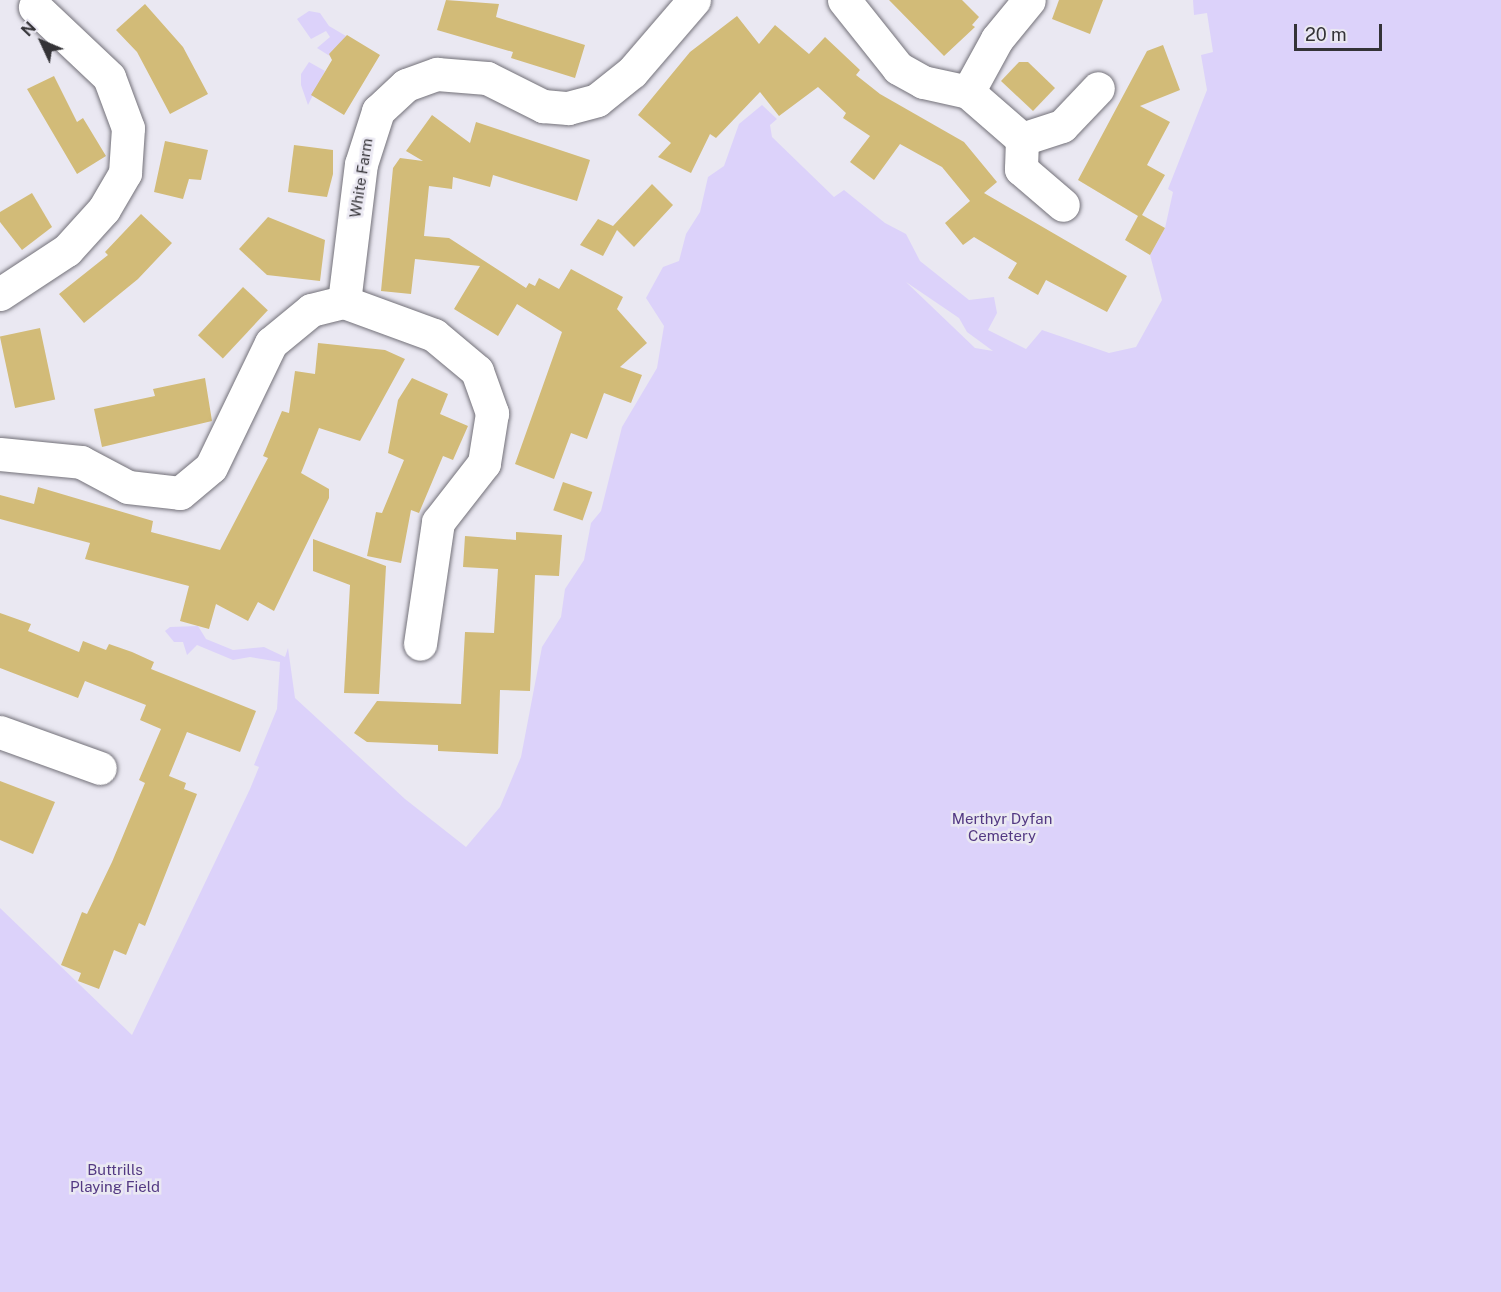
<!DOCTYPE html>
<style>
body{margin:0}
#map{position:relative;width:1501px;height:1292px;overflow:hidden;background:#eae8f2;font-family:"Public Sans",sans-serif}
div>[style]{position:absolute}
.green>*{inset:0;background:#dcd2fa}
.building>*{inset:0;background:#d2bb78;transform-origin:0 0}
.roads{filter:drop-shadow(0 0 2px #737179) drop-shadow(0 0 2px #737179)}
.minor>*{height:33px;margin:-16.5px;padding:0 16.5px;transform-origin:16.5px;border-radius:16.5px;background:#fff}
span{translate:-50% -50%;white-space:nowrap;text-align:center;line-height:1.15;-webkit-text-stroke:5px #eae8f2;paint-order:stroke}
.street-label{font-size:15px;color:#343337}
.park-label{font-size:15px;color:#533983}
.north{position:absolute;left:12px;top:12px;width:60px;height:60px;-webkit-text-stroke:4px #eae8f2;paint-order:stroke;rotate:314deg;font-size:16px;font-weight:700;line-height:24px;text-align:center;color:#343337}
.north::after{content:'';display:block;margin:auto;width:21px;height:27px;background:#343337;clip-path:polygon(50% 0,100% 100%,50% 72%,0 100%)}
.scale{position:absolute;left:1294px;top:24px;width:88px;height:27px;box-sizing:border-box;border:3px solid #343337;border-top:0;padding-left:8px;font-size:18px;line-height:21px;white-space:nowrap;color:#343337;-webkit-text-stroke:4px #eae8f2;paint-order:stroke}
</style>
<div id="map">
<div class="green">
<i style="clip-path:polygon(evenodd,1193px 0,1501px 0,1501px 1292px,0 1292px,0 908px,132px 1035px,250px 789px,259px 767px,254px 765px,277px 709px,280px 662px,250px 657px,233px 660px,197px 645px,187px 655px,183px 642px,174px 642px,165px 631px,170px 627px,198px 626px,206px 639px,233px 650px,264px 647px,285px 657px,288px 648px,295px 698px,405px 799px,466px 847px,500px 807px,521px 757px,542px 647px,561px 617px,565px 589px,584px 560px,591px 523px,601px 511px,622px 427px,657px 368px,664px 326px,646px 298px,663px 267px,679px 261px,686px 234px,700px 212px,708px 177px,724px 166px,739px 124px,762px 105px,777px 119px,770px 125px,772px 137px,834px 197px,844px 190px,885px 223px,906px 234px,920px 261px,969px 300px,994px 297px,997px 313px,988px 330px,1026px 349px,1042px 330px,1109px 353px,1136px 347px,1162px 300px,1150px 255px,1165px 228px,1173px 192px,1168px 189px,1207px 90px,1201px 55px,1213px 52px,1207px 13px,1194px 15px,1193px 0,906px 282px,959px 318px,967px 332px,993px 351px,975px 348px,906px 282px)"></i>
<i style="clip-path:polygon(309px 11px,320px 13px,329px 26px,346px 36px,333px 58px,317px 48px,330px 37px,326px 31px,311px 39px,297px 19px)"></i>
<i style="clip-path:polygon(309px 62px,325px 71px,308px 105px,301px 85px,301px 74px)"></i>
</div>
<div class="building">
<i style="clip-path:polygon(446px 0,499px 4px,496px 17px,585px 45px,575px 78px,511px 58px,513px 52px,437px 30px)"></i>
<i style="clip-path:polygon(889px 0,962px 0,979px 17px,972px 25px,975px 27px,944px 56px)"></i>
<i style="clip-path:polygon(1059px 0,1103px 0,1090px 34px,1052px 19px)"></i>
<i style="clip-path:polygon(145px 4px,183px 47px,208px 94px,170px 114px,137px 52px,116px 30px)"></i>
<i style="clip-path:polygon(737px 16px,759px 44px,775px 25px,809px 54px,825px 37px,860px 70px,856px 75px,880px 94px,964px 142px,997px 182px,984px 193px,1127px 276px,1107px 312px,1046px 280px,1038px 295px,1008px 278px,1017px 263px,974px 237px,963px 245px,945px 223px,970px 201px,942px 167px,900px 144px,874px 180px,850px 162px,870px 136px,843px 118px,846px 113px,818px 87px,779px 116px,760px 92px,716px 138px,710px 134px,691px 173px,658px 157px,671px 143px,638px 115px,690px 52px)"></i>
<i style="clip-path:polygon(347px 35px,380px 55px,344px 115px,311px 95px,332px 60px,329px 54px)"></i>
<i style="clip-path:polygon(1163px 45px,1180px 90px,1140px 106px,1170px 122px,1147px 165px,1165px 175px,1142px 215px,1165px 228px,1150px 255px,1125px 240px,1138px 216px,1078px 180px,1147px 51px)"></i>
<i style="clip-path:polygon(1019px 62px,1028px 62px,1055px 88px,1033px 111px,1001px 81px)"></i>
<i style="clip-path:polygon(54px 76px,77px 122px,83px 118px,106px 156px,77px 174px,27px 89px)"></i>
<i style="clip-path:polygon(432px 115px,470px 143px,476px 122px,590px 160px,577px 201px,493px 175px,490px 187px,453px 177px,452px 189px,429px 186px,424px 236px,449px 238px,526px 288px,529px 283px,535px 286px,539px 278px,559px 289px,571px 269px,623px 297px,617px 309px,647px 343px,620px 367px,642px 375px,631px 403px,604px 393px,587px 439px,571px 433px,554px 479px,515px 464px,562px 332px,517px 304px,498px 336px,454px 309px,480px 266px,415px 259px,411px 294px,381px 291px,393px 168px,400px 158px,423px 161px,406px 151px)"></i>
<i style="clip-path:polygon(165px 141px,208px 150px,201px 180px,189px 179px,183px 199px,154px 192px)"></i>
<i style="clip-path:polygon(294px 145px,333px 150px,333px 174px,327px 197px,288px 192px)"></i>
<i style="clip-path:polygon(652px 184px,673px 205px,634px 247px,617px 230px,603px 256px,580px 245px,598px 219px,613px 226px)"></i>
<i style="clip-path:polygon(32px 193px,52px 227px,22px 250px,0 222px,0 212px)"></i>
<i style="clip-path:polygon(141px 214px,172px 243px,138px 279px,84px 323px,59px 294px,108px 255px,105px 252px)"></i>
<i style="clip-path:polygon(268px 217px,325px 240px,320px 281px,267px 275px,239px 249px)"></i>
<i style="left:243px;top:287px;width:34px;height:66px;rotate:43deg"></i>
<i style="left:40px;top:328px;width:73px;height:41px;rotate:78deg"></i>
<i style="clip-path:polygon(318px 343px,385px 350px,405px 359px,360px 441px,319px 428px,301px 473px,329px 489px,329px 498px,274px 611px,258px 602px,248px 621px,216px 604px,209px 629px,180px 621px,189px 586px,85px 559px,90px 543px,0 519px,0 495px,34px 504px,38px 487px,153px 521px,151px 532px,220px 550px,268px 458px,263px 456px,282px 411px,289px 413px,295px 371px,315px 374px)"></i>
<i style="clip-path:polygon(205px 378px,212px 421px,102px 447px,94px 409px,155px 396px,153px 389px)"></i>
<i style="clip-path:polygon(412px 378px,448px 394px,440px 414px,468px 426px,453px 460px,443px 456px,419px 513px,411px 510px,401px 563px,367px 556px,376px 512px,382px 513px,404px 460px,388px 453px,398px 400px)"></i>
<i style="left:563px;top:482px;width:31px;height:30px;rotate:19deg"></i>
<i style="clip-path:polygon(516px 532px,562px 535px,559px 576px,535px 575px,530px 691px,500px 690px,498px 754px,438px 751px,438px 745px,367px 742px,354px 733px,377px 701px,461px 704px,465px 632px,494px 633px,498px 569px,463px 567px,465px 536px,516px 540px)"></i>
<i style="clip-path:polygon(313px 539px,386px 566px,379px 694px,344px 693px,350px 585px,313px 571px)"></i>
<i style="clip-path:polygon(0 613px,31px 624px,28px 631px,79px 652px,83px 641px,106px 650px,109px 644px,132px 652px,154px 662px,151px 669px,256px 711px,240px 752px,187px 732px,169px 776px,186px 783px,184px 789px,197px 794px,145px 926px,139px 923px,126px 955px,114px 950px,99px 989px,78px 981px,81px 973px,61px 965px,82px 912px,87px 914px,112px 862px,145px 783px,139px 780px,161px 729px,140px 720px,146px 705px,85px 681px,78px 698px,0 668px)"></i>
<i style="clip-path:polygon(0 781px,55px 802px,33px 854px,0 840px)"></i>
</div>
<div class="roads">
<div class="minor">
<i style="left:844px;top:0;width:87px;rotate:51.5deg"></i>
<i style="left:898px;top:68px;width:29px;rotate:29deg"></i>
<i style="left:923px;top:82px;width:46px;rotate:12.5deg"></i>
<i style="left:968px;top:92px;width:72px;rotate:41deg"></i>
<i style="left:1022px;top:139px;width:30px;rotate:92deg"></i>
<i style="left:1021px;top:169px;width:55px;rotate:40.6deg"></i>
<i style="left:968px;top:92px;width:60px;rotate:-61.3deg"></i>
<i style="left:997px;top:39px;width:50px;rotate:-50.6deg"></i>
<i style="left:1022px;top:139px;width:42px;rotate:-18deg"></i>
<i style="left:1062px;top:126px;width:52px;rotate:-46.5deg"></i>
<i style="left:0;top:294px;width:80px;rotate:-33.3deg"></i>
<i style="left:67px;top:250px;width:55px;rotate:-47.9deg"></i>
<i style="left:104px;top:209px;width:42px;rotate:-59.7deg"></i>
<i style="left:125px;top:173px;width:45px;rotate:-86.2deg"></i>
<i style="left:128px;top:128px;width:54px;rotate:-110.4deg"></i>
<i style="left:109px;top:77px;width:102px;rotate:-136.6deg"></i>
<i style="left:344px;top:302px;width:96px;rotate:20.1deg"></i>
<i style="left:434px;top:335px;width:56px;rotate:39.9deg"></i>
<i style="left:477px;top:371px;width:45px;rotate:70.3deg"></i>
<i style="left:492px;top:413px;width:51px;rotate:99.1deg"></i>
<i style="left:484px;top:463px;width:75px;rotate:127.9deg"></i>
<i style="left:438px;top:522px;width:123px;rotate:98.4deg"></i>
<i style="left:0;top:454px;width:81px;rotate:5.6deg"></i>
<i style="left:81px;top:462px;width:53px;rotate:28deg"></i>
<i style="left:128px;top:487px;width:52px;rotate:6.6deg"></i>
<i style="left:180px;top:493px;width:40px;rotate:-40deg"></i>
<i style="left:211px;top:467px;width:138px;rotate:-64.2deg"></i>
<i style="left:271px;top:343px;width:52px;rotate:-39.5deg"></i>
<i style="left:311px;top:310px;width:34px;rotate:-14deg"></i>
<i style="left:344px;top:302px;width:139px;rotate:-83deg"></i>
<i style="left:361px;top:164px;width:56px;rotate:-72.2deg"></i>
<i style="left:378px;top:111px;width:38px;rotate:-43deg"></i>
<i style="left:406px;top:85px;width:33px;rotate:-20deg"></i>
<i style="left:437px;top:74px;width:50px;rotate:4.6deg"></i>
<i style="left:487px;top:78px;width:63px;rotate:26.6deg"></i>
<i style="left:543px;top:106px;width:25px;rotate:5deg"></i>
<i style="left:568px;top:108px;width:30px;rotate:-15deg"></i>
<i style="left:597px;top:100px;width:45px;rotate:-38.7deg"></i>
<i style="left:632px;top:72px;width:95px;rotate:-49.3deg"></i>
<i style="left:0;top:732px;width:106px;rotate:19.8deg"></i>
</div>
</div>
<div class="street-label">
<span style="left:361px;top:178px;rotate:-81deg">White Farm</span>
</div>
<div class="park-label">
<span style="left:1002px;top:827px">Merthyr Dyfan<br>Cemetery</span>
<span style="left:115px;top:1178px">Buttrills<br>Playing Field</span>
</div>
<div class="north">N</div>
<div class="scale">20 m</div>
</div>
